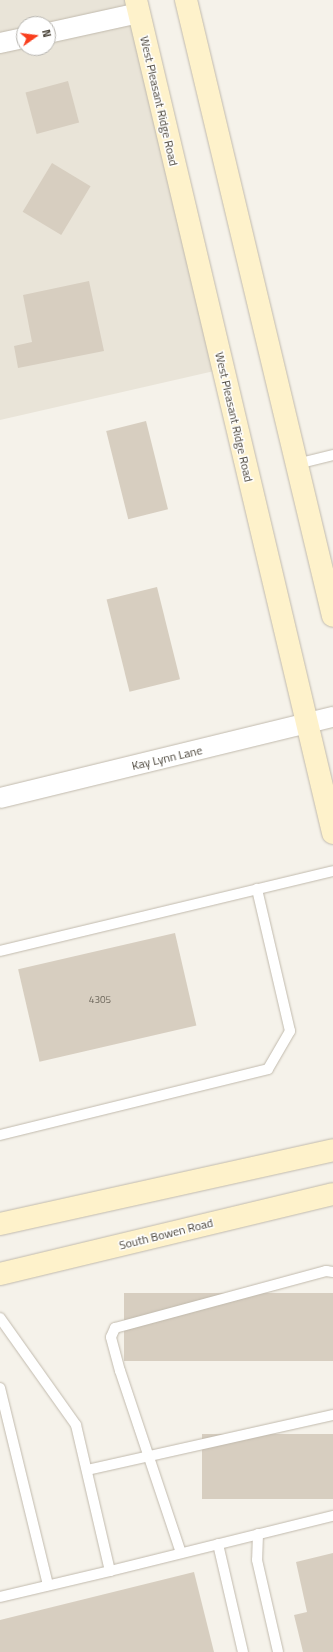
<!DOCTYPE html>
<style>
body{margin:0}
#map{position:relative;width:333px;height:1652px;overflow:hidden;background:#f5f2ea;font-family:"Titillium Web",sans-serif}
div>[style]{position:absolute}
.residential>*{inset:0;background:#e9e4d8}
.building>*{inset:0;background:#d7cec0;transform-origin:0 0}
.roads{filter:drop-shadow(0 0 1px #c1baad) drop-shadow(0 0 1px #c1baad)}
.service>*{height:10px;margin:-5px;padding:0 5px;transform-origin:5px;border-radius:5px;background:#fff}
.minor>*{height:20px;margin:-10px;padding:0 10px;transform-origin:10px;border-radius:10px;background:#fff}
.secondary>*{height:22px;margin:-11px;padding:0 11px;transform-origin:11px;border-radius:11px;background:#fef2cb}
span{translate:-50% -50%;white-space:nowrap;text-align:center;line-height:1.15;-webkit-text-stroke:3px #fff;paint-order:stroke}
.number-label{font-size:10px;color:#6c665a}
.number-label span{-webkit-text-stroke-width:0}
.street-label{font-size:12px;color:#494338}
.north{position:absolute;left:16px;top:16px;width:40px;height:40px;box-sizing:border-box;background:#fff;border:1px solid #b6b4af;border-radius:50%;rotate:76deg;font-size:11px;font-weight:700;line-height:16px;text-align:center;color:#494338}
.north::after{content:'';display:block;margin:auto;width:14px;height:18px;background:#f93e1d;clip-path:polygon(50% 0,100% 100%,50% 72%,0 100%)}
</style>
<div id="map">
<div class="residential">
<i style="clip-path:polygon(evenodd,0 0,125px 0,223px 369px,0 420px,0 0,24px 24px,48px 24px,48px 48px,24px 48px,24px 24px)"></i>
</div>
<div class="building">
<i style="left:68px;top:81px;width:43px;height:44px;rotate:75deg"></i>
<i style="left:52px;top:163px;width:45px;height:57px;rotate:31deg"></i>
<i style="clip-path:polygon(89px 281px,104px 351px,18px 368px,14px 346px,32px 342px,23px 295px)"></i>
<i style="left:146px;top:421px;width:91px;height:41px;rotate:76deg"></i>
<i style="left:157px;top:587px;width:95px;height:52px;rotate:76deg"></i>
<i style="left:175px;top:933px;width:95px;height:161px;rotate:77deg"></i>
<i style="left:333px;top:1293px;width:68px;height:209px;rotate:90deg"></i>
<i style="left:333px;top:1434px;width:65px;height:131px;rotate:90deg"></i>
<i style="clip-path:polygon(333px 1553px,333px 1652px,303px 1652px,294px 1615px,307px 1612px,296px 1562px)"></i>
<i style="clip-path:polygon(194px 1572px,214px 1652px,0 1652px,0 1620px)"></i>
</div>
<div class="roads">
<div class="service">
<i style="left:297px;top:464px;width:37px;rotate:-14deg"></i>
<i style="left:0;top:951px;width:342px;rotate:-13.5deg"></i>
<i style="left:0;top:1135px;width:276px;rotate:-13.8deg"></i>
<i style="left:268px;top:1069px;width:44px;rotate:-59.9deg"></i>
<i style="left:290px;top:1031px;width:146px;rotate:-103.1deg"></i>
<i style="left:0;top:1318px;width:131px;rotate:54.6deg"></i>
<i style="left:76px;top:1425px;width:150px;rotate:76.9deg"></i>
<i style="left:110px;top:1571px;width:230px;rotate:-13.9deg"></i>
<i style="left:0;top:1388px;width:203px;rotate:76.3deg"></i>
<i style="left:87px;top:1470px;width:252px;rotate:-12.6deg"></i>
<i style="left:258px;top:1534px;width:26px;rotate:92deg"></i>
<i style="left:257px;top:1560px;width:94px;rotate:77.1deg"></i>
<i style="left:218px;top:1544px;width:111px;rotate:77deg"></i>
<i style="left:181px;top:1553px;width:192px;rotate:-108.5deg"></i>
<i style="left:120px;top:1371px;width:35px;rotate:-105deg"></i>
<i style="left:111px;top:1337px;width:10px;rotate:-66deg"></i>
<i style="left:115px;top:1328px;width:219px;rotate:-15.1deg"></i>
<i style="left:326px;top:1271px;width:7px;rotate:8deg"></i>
<i style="left:0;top:1597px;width:113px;rotate:-13.3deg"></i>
</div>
<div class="minor">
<i style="left:48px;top:33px;width:93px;rotate:-12.4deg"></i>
<i style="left:0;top:43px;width:25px;rotate:-12deg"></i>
<i style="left:0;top:798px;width:343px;rotate:-13.7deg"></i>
</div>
<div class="secondary">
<i style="left:136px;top:0;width:856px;rotate:76.69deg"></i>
<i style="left:186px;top:0;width:633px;rotate:76.58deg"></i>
<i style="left:0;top:1224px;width:341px;rotate:-12.5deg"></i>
<i style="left:0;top:1274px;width:342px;rotate:-13.5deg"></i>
</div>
</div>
<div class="number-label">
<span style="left:100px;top:1000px">4305</span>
</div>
<div class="street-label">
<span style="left:159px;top:101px;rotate:77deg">West Pleasant Ridge Road</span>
<span style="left:234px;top:417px;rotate:77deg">West Pleasant Ridge Road</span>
<span style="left:167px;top:758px;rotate:-13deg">Kay Lynn Lane</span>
<span style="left:166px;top:1234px;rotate:-14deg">South Bowen Road</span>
</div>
<div class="north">N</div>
</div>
